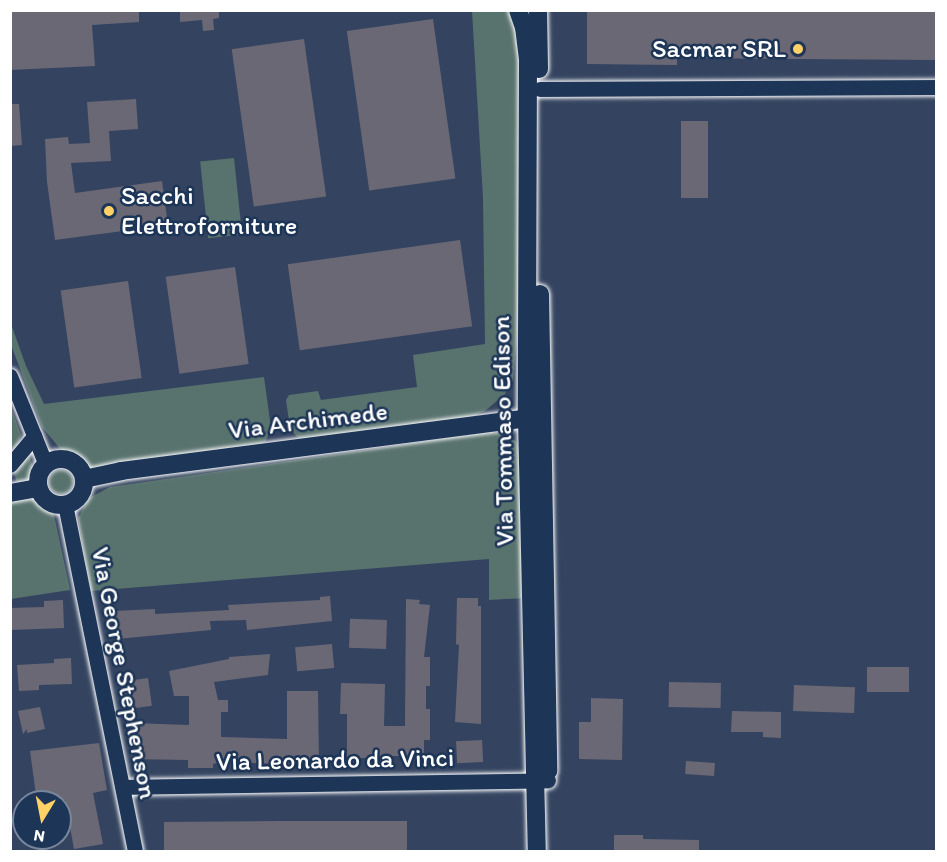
<!DOCTYPE html>
<style>
body{margin:0}
#map{position:relative;width:947px;height:862px;overflow:hidden;background:#344460;font-family:Itim,sans-serif}
div>[style]{position:absolute}
.green>*{inset:0;background:#58726e;transform-origin:0 0}
.round{border-radius:50%}
.building>*{inset:0;background:#6b6875;transform-origin:0 0}
.roads{filter:drop-shadow(0 0 2px #fff) drop-shadow(0 0 2px #fff)}
.minor>*{height:15px;margin:-7.5px;padding:0 7.5px;transform-origin:7.5px;border-radius:7.5px;background:#1d3557}
.tertiary>*{height:18px;margin:-9px;padding:0 9px;transform-origin:9px;border-radius:9px;background:#1d3557}
.tertiary>.ring{margin:-9px;padding:0;box-sizing:content-box;background:none;border:18px solid #1d3557;border-radius:50%}
.dots>*{width:16px;height:16px;translate:-50% -50%;box-sizing:border-box;border:3px solid #1d3557;border-radius:50%}
span{translate:-50% -50%;white-space:nowrap;text-align:center;line-height:1.15;-webkit-text-stroke:5px #1d3557;paint-order:stroke}
.poi-label{font-size:26px;color:#fff}
.right{translate:-100% -50%;text-align:right}
.left{translate:0 -50%;text-align:left}
.street-label{font-size:26px;color:#fff}
.frame{position:absolute;inset:0;border:12px solid #fff;pointer-events:none}
.north{position:absolute;left:12px;top:790px;width:60px;height:60px;box-sizing:border-box;background:#1d3557;border:2px solid #77869a;border-radius:50%;rotate:190deg;font-size:16px;font-weight:700;line-height:24px;text-align:center;color:#fff}
.north::after{content:'';display:block;margin:auto;width:21px;height:27px;background:#ffd166;clip-path:polygon(50% 0,100% 100%,50% 72%,0 100%)}
</style>
<div id="map">
<div class="green">
<i style="clip-path:polygon(472px 11px,511px 11px,523px 57px,521px 293px,513px 380px,505px 394px,485px 411px,462px 420px,306px 440px,297px 437px,290px 428px,286px 400px,289px 395px,318px 391px,321px 400px,417px 387px,413px 355px,485px 344px,483px 198px)"></i>
<i style="left:234px;top:158px;width:77px;height:34px;rotate:84deg"></i>
<i style="clip-path:polygon(10px 321px,26px 366px,44px 404px,264px 377px,271px 428px,266px 441px,256px 448px,99px 468px,90px 467px,80px 459px,62px 451px,42px 427px,11px 345px)"></i>
<i style="clip-path:polygon(10px 405px,21px 435px,19px 444px,11px 452px)"></i>
<i style="clip-path:polygon(491px 432px,502px 434px,516px 441px,522px 458px,526px 598px,489px 600px,489px 559px,91px 591px,78px 518px,89px 498px,110px 487px)"></i>
<i style="clip-path:polygon(29px 454px,34px 471px,31px 479px,18px 488px,14px 472px)"></i>
<i class="round" style="left:49px;top:470px;width:24px;height:24px"></i>
<i style="clip-path:polygon(28px 497px,45px 503px,54px 515px,70px 590px,11px 599px,10px 498px)"></i>
</div>
<div class="building">
<i style="clip-path:polygon(10px 10px,139px 10px,139px 22px,92px 25px,95px 66px,10px 70px)"></i>
<i style="clip-path:polygon(180px 10px,219px 10px,219px 18px,213px 19px,214px 30px,203px 31px,202px 20px,180px 22px)"></i>
<i style="clip-path:polygon(587px 10px,936px 10px,936px 60px,677px 58px,677px 65px,587px 64px)"></i>
<i style="left:433px;top:19px;width:161px;height:87px;rotate:82deg"></i>
<i style="left:304px;top:39px;width:159px;height:73px;rotate:82deg"></i>
<i style="clip-path:polygon(136px 99px,138px 129px,109px 131px,111px 161px,71px 163px,75px 193px,162px 181px,168px 225px,55px 240px,47px 182px,45px 139px,68px 137px,69px 144px,90px 143px,87px 102px)"></i>
<i style="clip-path:polygon(10px 104px,19px 104px,22px 145px,10px 146px)"></i>
<i style="left:681px;top:121px;width:27px;height:77px"></i>
<i style="left:460px;top:240px;width:87px;height:174px;rotate:82deg"></i>
<i style="left:235px;top:267px;width:98px;height:70px;rotate:82deg"></i>
<i style="left:128px;top:281px;width:98px;height:68px;rotate:82deg"></i>
<i style="clip-path:polygon(330px 596px,332px 621px,247px 630px,246px 620px,210px 621px,211px 630px,117px 639px,117px 626px,114px 626px,114px 611px,155px 609px,155px 614px,229px 610px,228px 605px,320px 600px,320px 597px)"></i>
<i style="clip-path:polygon(457px 598px,478px 598px,478px 606px,481px 606px,481px 724px,455px 722px,459px 645px,456px 644px)"></i>
<i style="clip-path:polygon(406px 599px,420px 600px,419px 604px,430px 605px,424px 657px,430px 657px,430px 686px,426px 686px,426px 709px,430px 709px,430px 740px,424px 740px,424px 760px,405px 761px,405px 756px,379px 756px,379px 758px,361px 758px,361px 762px,347px 762px,347px 714px,340px 714px,341px 683px,385px 684px,384px 726px,405px 726px)"></i>
<i style="clip-path:polygon(63px 600px,64px 628px,11px 630px,10px 608px,44px 607px,44px 601px)"></i>
<i style="left:387px;top:620px;width:29px;height:37px;rotate:92deg"></i>
<i style="left:332px;top:644px;width:24px;height:37px;rotate:85deg"></i>
<i style="clip-path:polygon(270px 654px,268px 675px,214px 682px,218px 700px,228px 700px,228px 712px,221px 712px,221px 737px,287px 739px,287px 691px,318px 691px,319px 765px,220px 762px,213px 764px,213px 768px,188px 768px,188px 760px,131px 759px,132px 723px,189px 725px,189px 696px,174px 696px,169px 671px,229px 659px,229px 657px)"></i>
<i style="clip-path:polygon(71px 658px,72px 684px,39px 685px,39px 690px,19px 691px,17px 665px,54px 663px,54px 659px)"></i>
<i style="left:867px;top:667px;width:42px;height:25px"></i>
<i style="left:148px;top:678px;width:28px;height:25px;rotate:82deg"></i>
<i style="left:669px;top:682px;width:52px;height:25px;rotate:1deg"></i>
<i style="left:794px;top:685px;width:61px;height:26px;rotate:2deg"></i>
<i style="clip-path:polygon(591px 698px,623px 699px,622px 760px,579px 759px,579px 722px,591px 722px)"></i>
<i style="clip-path:polygon(40px 707px,45px 729px,27px 733px,27px 729px,23px 734px,18px 711px)"></i>
<i style="clip-path:polygon(732px 711px,781px 712px,781px 738px,763px 737px,763px 732px,731px 732px)"></i>
<i style="left:482px;top:740px;width:22px;height:26px;rotate:87deg"></i>
<i style="clip-path:polygon(99px 743px,107px 790px,93px 793px,103px 844px,74px 849px,65px 800px,37px 802px,30px 751px)"></i>
<i style="left:686px;top:761px;width:29px;height:13px;rotate:4deg"></i>
<i style="clip-path:polygon(282px 821px,407px 821px,407px 851px,164px 852px,164px 822px)"></i>
<i style="clip-path:polygon(614px 835px,643px 835px,643px 839px,699px 840px,699px 852px,614px 852px)"></i>
</div>
<div class="roads">
<div class="minor">
<i style="left:540px;top:89px;width:396px;rotate:-0.3deg"></i>
<i style="left:10px;top:376px;width:96px;rotate:68deg"></i>
<i style="left:10px;top:465px;width:38px;rotate:-50deg"></i>
<i style="left:65px;top:504px;width:355px;rotate:78.6deg"></i>
<i style="left:123px;top:787px;width:425px;rotate:-0.9deg"></i>
</div>
<div class="tertiary">
<i style="left:518px;top:10px;width:18px;rotate:71deg"></i>
<i style="left:524px;top:27px;width:33px;rotate:83deg"></i>
<i style="left:528px;top:60px;width:359px;rotate:90.2deg"></i>
<i style="left:527px;top:419px;width:433px;rotate:88.7deg"></i>
<i style="left:538px;top:10px;width:59px;rotate:89deg"></i>
<i style="left:540px;top:294px;width:477px;rotate:89deg"></i>
<i class="ring" style="left:38px;top:459px;width:28px;height:28px"></i>
<i style="left:84px;top:479px;width:38px;rotate:-12deg"></i>
<i style="left:121px;top:471px;width:419px;rotate:-7.4deg"></i>
<i style="left:10px;top:493px;width:29px;rotate:-10deg"></i>
</div>
</div>
<div class="dots">
<i style="left:798px;top:49px;background:#ffd166"></i>
<i style="left:109px;top:211px;background:#ffd166"></i>
</div>
<div class="poi-label">
<span class="right" style="left:786px;top:49px">Sacmar SRL</span>
<span class="left" style="left:121px;top:211px">Sacchi<br>Elettroforniture</span>
</div>
<div class="street-label">
<span style="left:308px;top:421px;rotate:-7deg">Via Archimede</span>
<span style="left:503px;top:431px;rotate:-91deg">Via Tommaso Edison</span>
<span style="left:124px;top:673px;rotate:79deg">Via George Stephenson</span>
<span style="left:335px;top:760px;rotate:-1deg">Via Leonardo da Vinci</span>
</div>
<div class="frame"></div>
<div class="north">N</div>
</div>
